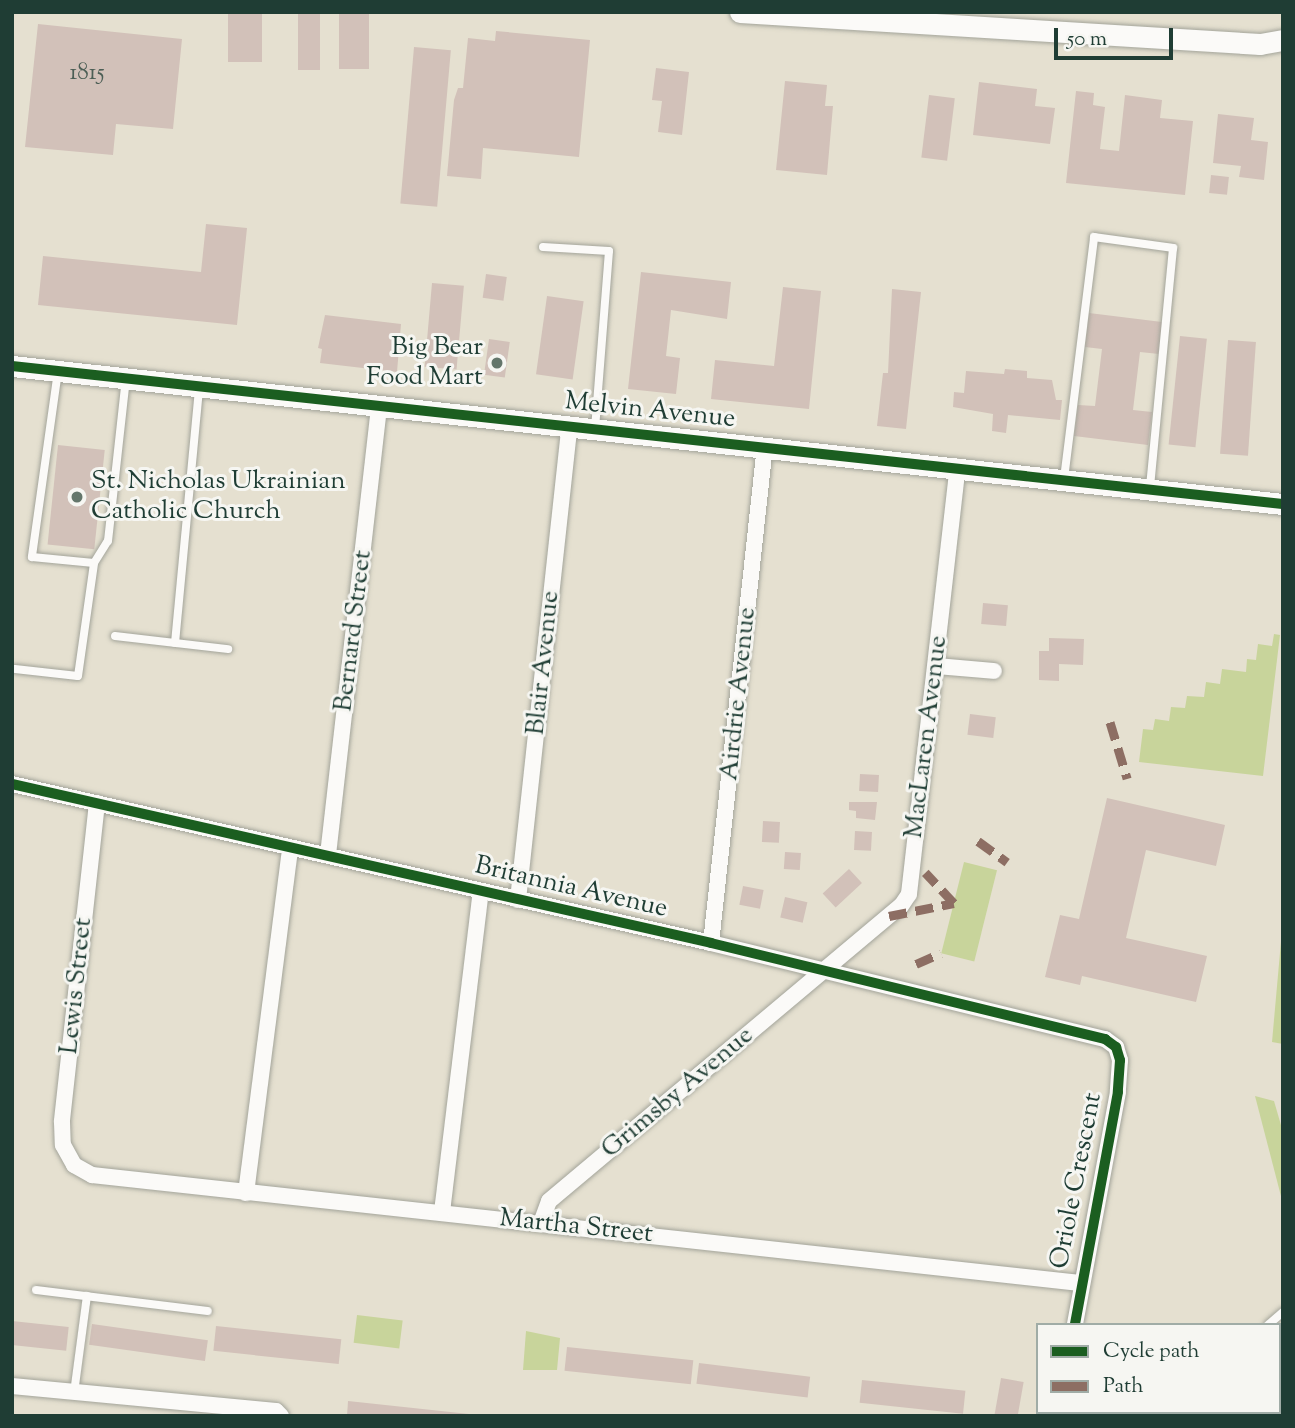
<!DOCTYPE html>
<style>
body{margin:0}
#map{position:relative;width:1295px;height:1428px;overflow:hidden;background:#e5e0d0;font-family:"Sorts Mill Goudy",serif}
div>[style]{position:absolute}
.green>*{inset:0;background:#c8d49b;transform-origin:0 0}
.building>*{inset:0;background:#d2c1b9;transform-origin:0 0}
.roads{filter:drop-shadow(0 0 2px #a3a49a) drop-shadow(0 0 2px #a3a49a)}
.lane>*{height:8px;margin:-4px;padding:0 4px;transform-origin:4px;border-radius:4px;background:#fbfaf8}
.street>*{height:16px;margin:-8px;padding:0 8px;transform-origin:8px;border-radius:8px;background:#fbfaf8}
.secondary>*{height:21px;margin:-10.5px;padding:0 10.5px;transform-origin:10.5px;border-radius:10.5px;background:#fbfaf8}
.quiet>*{height:9px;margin-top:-4.5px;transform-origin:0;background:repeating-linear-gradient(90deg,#8d6e63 0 18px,transparent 0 27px)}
.cycleway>*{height:10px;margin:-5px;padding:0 5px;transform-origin:5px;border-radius:5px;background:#1b5e20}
.dots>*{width:19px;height:19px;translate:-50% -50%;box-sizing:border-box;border:4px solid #f6f6f2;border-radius:50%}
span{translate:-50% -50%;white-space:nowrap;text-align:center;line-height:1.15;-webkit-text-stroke:6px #f6f6f2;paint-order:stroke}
.number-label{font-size:23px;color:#4c5e55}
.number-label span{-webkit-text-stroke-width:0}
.poi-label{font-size:26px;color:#1f3d34}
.right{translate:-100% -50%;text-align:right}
.left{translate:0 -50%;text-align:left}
.street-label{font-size:26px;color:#1f3d34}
.frame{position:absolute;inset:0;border:14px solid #1f3d34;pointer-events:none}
.legend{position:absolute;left:1036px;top:1323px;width:245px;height:91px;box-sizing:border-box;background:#f6f6f2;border:2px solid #a0aca6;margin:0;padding:9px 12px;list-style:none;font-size:21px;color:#1f3d34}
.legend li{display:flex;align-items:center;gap:14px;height:35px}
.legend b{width:35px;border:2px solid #a0aca6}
.scale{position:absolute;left:1054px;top:28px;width:119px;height:32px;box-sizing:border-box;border:4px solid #1f3d34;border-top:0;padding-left:9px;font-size:21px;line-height:24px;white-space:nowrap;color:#1f3d34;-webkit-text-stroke:5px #f6f6f2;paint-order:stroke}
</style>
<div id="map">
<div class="green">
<i style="clip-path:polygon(1274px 634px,1280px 635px,1263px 776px,1139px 762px,1143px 729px,1153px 730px,1155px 719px,1169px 721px,1171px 707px,1185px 708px,1187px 696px,1204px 697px,1206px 682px,1220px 684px,1222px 669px,1246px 672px,1247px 659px,1256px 660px,1258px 644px,1272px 646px)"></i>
<i style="left:964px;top:862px;width:34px;height:94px;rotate:14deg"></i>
<i style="clip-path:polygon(1283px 919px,1283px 1044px,1272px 1042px)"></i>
<i style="clip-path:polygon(1255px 1096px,1274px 1101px,1283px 1132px,1283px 1204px)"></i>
<i style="left:357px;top:1315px;width:46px;height:28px;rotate:7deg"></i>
<i style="clip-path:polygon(526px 1331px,560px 1338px,557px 1370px,523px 1370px)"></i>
</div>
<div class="building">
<i style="left:228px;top:12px;width:34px;height:50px"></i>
<i style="left:298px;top:12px;width:22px;height:58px"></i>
<i style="left:339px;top:12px;width:30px;height:57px"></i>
<i style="clip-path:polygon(38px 24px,182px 39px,173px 129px,116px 124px,113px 155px,25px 147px)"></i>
<i style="clip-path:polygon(496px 31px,590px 40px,579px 157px,483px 148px,481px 179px,447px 176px,454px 100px,458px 88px,463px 88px,468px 38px,495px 41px)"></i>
<i style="left:414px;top:47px;width:37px;height:157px;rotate:5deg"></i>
<i style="clip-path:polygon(656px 68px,689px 72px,682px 135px,658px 132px,662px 101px,652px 100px)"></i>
<i style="clip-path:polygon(785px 81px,827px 85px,825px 106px,833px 106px,827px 175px,776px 170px)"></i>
<i style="clip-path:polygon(979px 82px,1037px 89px,1035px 106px,1055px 108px,1050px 144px,973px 135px)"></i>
<i style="clip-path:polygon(1076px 91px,1094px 93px,1093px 105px,1105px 107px,1100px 149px,1119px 151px,1125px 95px,1162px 100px,1160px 118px,1193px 121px,1185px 195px,1066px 183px)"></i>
<i style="left:929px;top:95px;width:26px;height:63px;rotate:7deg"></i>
<i style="clip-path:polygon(1218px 114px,1254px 118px,1251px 140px,1268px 142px,1264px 180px,1239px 177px,1241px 166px,1213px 163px)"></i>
<i style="left:1211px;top:175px;width:18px;height:18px;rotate:6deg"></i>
<i style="clip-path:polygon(206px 224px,247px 228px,237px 325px,38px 305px,43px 256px,201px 272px)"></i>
<i style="clip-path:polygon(641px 272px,731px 282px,727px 319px,671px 310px,666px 356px,680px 358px,676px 394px,628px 389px)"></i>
<i style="left:486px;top:274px;width:21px;height:24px;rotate:8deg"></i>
<i style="left:432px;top:283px;width:32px;height:84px;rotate:5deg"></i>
<i style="clip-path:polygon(783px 287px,821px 291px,809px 409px,711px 399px,715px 360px,774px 366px)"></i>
<i style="clip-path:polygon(892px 289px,921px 292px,906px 429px,877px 426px,883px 373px,888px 373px)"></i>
<i style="left:547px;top:296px;width:37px;height:79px;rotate:8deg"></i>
<i style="clip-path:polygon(1089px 313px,1162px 322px,1159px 354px,1140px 352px,1133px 410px,1152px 412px,1148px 445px,1074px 436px,1078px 405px,1095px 406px,1102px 349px,1085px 347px)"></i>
<i style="clip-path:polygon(325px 315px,401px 324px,397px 372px,320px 363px,322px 349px,318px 348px)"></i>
<i style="left:1180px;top:336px;width:27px;height:109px;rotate:6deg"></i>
<i style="left:489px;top:339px;width:21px;height:36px;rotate:8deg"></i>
<i style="left:1228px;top:340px;width:28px;height:114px;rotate:4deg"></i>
<i style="clip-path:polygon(1005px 369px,1027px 371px,1027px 378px,1052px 380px,1056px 400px,1062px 400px,1060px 420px,1008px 415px,1006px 433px,992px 431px,993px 414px,953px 407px,954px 392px,964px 393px,966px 371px,1004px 374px)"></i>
<i style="left:58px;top:445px;width:47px;height:100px;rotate:6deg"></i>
<i style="left:983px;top:603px;width:25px;height:21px;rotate:5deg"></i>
<i style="clip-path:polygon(1049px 638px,1084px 639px,1083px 665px,1059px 664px,1059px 681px,1039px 680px,1039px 651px,1049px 651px)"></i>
<i style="left:970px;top:714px;width:26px;height:21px;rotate:7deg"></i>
<i style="left:860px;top:774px;width:19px;height:17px;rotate:3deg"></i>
<i style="clip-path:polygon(1107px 798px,1225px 825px,1216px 866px,1146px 850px,1126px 938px,1207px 956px,1196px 1002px,1082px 976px,1080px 985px,1045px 977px,1060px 915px,1079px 919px)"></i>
<i style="clip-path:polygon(849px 802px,877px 802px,875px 820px,856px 818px,856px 811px,849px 810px)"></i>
<i style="left:763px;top:821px;width:17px;height:21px;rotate:3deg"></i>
<i style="left:855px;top:831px;width:17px;height:19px;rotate:3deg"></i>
<i style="left:785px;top:852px;width:16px;height:17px;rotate:4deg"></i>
<i style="left:849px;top:869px;width:19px;height:36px;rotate:47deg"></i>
<i style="left:743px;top:886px;width:21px;height:19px;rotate:11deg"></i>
<i style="left:785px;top:897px;width:23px;height:21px;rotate:13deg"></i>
<i style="left:12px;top:1321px;width:57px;height:24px;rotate:6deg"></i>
<i style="left:92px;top:1324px;width:117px;height:21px;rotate:8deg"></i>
<i style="left:216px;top:1326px;width:126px;height:25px;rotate:6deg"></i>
<i style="left:567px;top:1347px;width:127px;height:24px;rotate:6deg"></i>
<i style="left:699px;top:1363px;width:112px;height:21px;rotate:7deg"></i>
<i style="left:1001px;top:1378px;width:23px;height:38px;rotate:10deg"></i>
<i style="left:862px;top:1380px;width:104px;height:23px;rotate:6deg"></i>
<i style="clip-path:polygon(348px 1401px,469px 1414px,469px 1416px,347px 1416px)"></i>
</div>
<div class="roads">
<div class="lane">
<i style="left:543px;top:247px;width:66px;rotate:3.5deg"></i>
<i style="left:609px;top:251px;width:178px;rotate:94.5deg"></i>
<i style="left:58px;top:371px;width:188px;rotate:98deg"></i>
<i style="left:32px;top:557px;width:62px;rotate:5.5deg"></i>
<i style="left:1064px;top:479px;width:244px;rotate:-82.9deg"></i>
<i style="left:1094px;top:237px;width:80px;rotate:7.9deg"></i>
<i style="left:1173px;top:248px;width:241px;rotate:95.5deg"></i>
<i style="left:115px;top:636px;width:114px;rotate:6.6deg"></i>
<i style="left:175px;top:643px;width:257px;rotate:-84.6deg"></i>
<i style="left:15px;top:669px;width:63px;rotate:6.3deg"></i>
<i style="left:78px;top:676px;width:114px;rotate:-81.9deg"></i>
<i style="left:94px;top:563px;width:26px;rotate:-58deg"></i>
<i style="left:108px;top:541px;width:163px;rotate:-83.7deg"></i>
<i style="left:36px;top:1290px;width:173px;rotate:7deg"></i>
<i style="left:1268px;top:1325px;width:20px;rotate:-41deg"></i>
<i style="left:74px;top:1393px;width:98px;rotate:-82.4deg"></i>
</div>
<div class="street">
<i style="left:936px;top:666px;width:58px;rotate:4.9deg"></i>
<i style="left:12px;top:784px;width:717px;rotate:12.81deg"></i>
<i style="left:711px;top:943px;width:406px;rotate:13.7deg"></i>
<i style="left:1105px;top:1039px;width:14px;rotate:36deg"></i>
<i style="left:1116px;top:1047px;width:14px;rotate:73deg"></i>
<i style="left:1120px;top:1060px;width:32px;rotate:94deg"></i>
<i style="left:1118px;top:1092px;width:237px;rotate:100.5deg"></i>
<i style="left:97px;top:803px;width:321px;rotate:96.3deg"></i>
<i style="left:62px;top:1122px;width:23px;rotate:88deg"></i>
<i style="left:63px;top:1145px;width:23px;rotate:61deg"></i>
<i style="left:74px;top:1165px;width:21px;rotate:29deg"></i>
<i style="left:92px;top:1175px;width:994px;rotate:6.24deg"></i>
<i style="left:328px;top:855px;width:451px;rotate:-83.5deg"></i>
<i style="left:518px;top:900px;width:478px;rotate:-83.8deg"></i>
<i style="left:711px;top:943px;width:500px;rotate:-83.8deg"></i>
<i style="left:246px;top:1193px;width:347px;rotate:-82.7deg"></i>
<i style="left:442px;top:1212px;width:323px;rotate:-83.1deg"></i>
<i style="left:541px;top:1223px;width:23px;rotate:-70deg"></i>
<i style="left:549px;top:1201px;width:459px;rotate:-40deg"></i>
<i style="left:901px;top:906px;width:14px;rotate:-56deg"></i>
<i style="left:909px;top:894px;width:430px;rotate:-83.5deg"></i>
<i style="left:12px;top:1386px;width:265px;rotate:5.4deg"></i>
<i style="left:276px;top:1411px;width:7px;rotate:45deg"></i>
<i style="left:1061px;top:1416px;width:4px;rotate:-76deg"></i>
</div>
<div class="secondary">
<i style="left:740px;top:12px;width:521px;rotate:3.52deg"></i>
<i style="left:1260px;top:44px;width:23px;rotate:-10deg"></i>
<i style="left:12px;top:366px;width:1278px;rotate:6.2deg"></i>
</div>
</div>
<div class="quiet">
<i style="left:1110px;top:722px;width:59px;rotate:73.1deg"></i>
<i style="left:978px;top:841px;width:36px;rotate:36deg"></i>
<i style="left:889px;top:916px;width:66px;rotate:-11.3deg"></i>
<i style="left:954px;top:903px;width:42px;rotate:-133.1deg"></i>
<i style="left:916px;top:964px;width:27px;rotate:-24deg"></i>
</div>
<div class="cycleway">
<i style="left:12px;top:366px;width:1278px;rotate:6.2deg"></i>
<i style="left:12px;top:784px;width:717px;rotate:12.81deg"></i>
<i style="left:711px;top:943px;width:406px;rotate:13.7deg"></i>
<i style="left:1105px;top:1039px;width:14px;rotate:36deg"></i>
<i style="left:1116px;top:1047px;width:14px;rotate:73deg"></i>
<i style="left:1120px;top:1060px;width:32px;rotate:94deg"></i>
<i style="left:1118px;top:1092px;width:237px;rotate:100.5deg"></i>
</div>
<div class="dots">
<i style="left:497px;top:363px;background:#64766b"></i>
<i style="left:77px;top:497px;background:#64766b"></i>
</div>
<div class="number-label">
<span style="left:87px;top:74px">1815</span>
</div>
<div class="poi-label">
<span class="right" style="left:483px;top:363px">Big Bear<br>Food Mart</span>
<span class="left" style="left:91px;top:497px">St. Nicholas Ukrainian<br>Catholic Church</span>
</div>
<div class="street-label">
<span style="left:650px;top:411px;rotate:6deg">Melvin Avenue</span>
<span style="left:354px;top:631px;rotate:-83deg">Bernard Street</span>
<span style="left:544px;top:663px;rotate:-84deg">Blair Avenue</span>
<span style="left:739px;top:694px;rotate:-84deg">Airdrie Avenue</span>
<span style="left:927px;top:737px;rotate:-83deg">MacLaren Avenue</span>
<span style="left:571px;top:888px;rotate:13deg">Britannia Avenue</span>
<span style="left:77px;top:986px;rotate:-84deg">Lewis Street</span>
<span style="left:678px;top:1093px;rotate:-40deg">Grimsby Avenue</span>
<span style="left:1077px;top:1181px;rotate:-79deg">Oriole Crescent</span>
<span style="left:576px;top:1227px;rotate:6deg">Martha Street</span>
</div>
<div class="frame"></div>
<ul class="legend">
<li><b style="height:9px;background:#1b5e20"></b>Cycle path</li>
<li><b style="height:9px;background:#8d6e63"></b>Path</li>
</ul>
<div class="scale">50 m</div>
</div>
